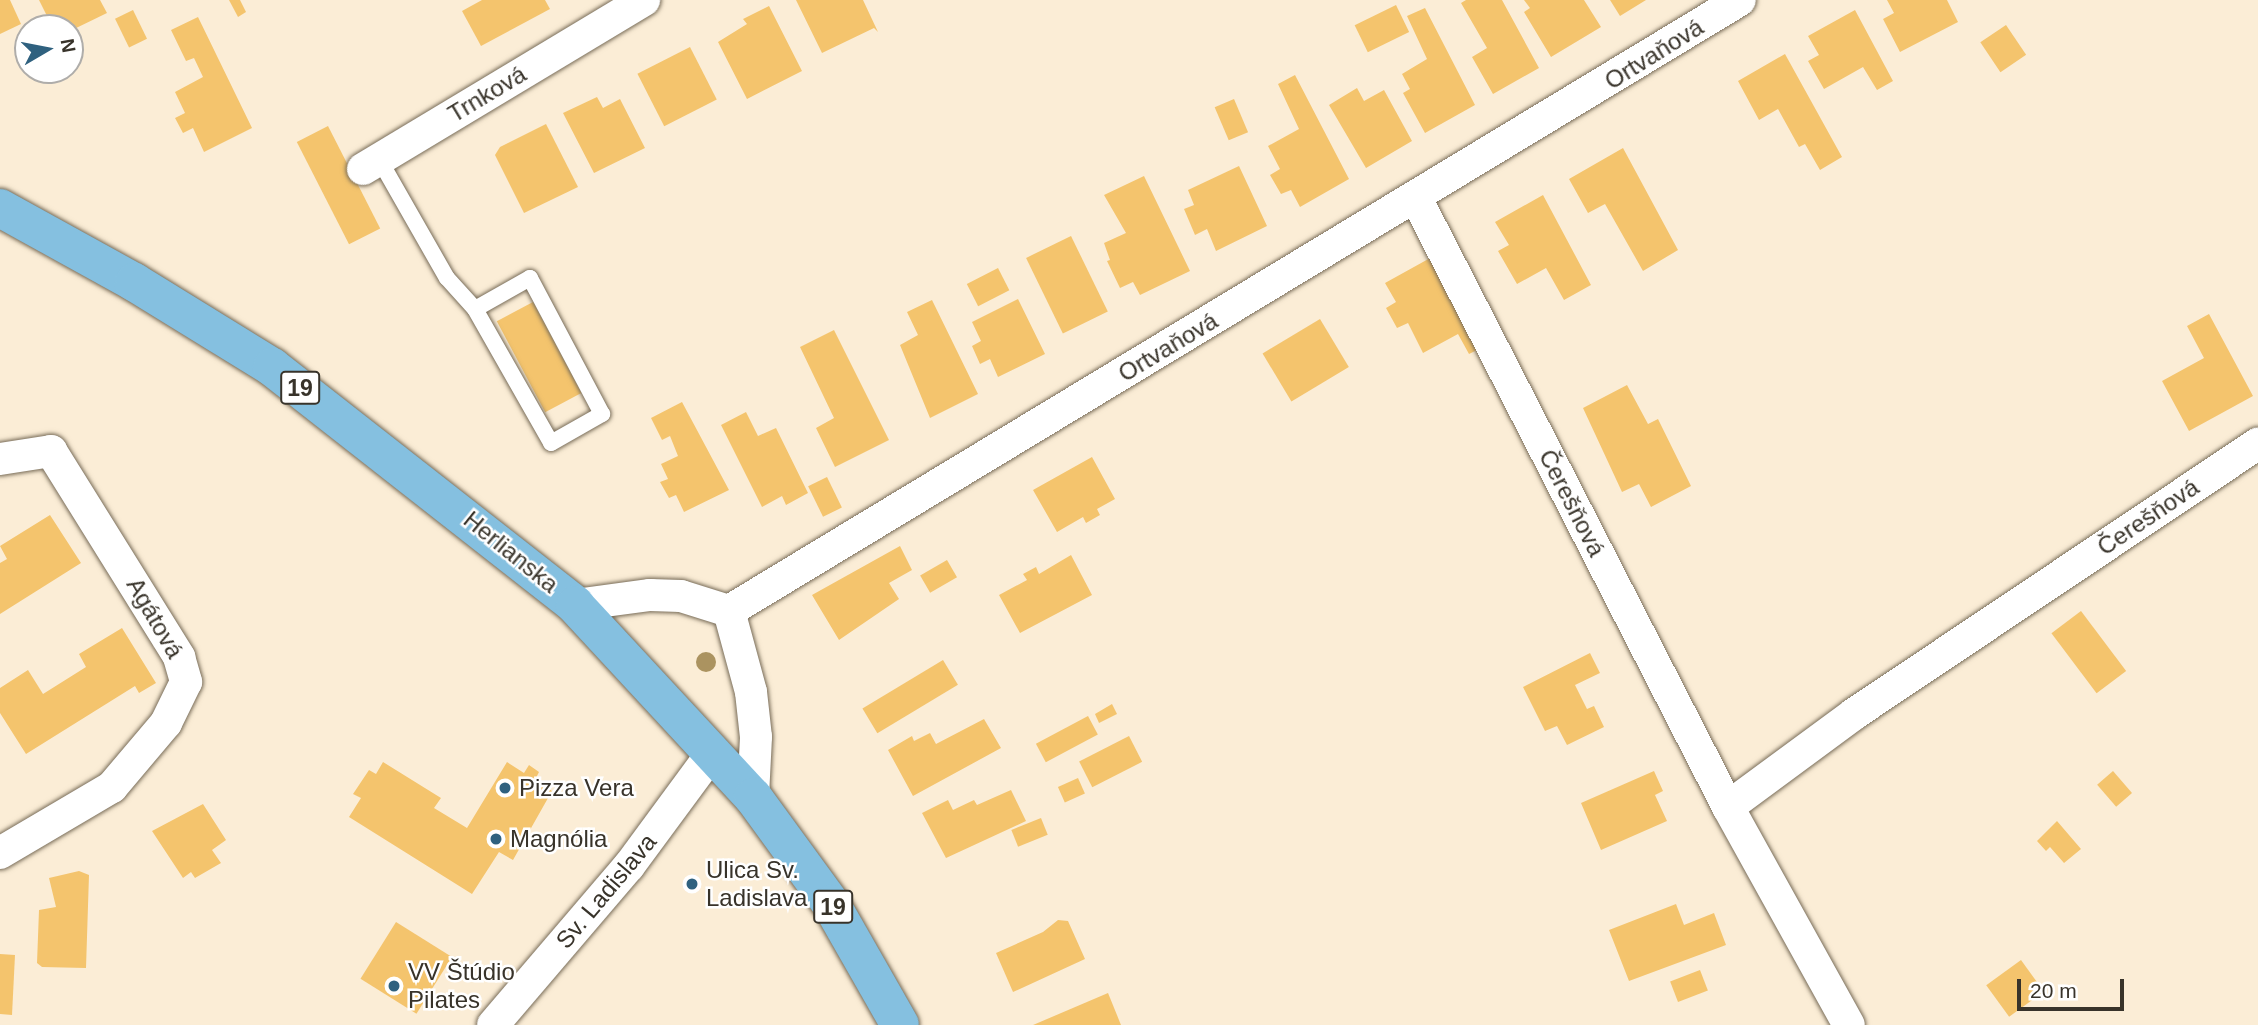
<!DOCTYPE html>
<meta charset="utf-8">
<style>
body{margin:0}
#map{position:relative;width:2258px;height:1025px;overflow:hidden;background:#fbedd6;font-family:Helvetica,sans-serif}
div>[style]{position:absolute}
.building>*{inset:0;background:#f4c46d;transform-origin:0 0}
.roads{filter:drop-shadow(0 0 2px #786c58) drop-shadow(0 0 2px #786c58)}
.lane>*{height:16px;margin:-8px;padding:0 8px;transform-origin:8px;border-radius:8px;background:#fff}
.street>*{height:32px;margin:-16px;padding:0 16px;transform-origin:16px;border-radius:16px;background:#fff}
.primary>*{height:38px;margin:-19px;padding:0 19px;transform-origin:19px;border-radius:19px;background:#85c0e0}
.trees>*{width:20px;height:20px;margin:-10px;border-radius:50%;background:#ab9360}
.dots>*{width:19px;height:19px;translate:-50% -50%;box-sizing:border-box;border:4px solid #fff;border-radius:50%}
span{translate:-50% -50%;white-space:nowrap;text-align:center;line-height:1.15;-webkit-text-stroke:5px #fff;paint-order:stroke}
.shield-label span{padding:2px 5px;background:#fff;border:2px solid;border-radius:5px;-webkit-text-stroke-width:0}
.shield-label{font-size:23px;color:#38332a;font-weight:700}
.street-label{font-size:24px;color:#38332a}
.poi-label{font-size:24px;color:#38332a}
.left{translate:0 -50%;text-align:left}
.north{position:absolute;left:14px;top:14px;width:70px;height:70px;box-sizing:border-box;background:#fff;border:2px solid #afadaa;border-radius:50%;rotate:80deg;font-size:19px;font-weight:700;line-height:28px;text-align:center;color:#38332a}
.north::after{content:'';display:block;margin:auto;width:24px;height:32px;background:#2f617f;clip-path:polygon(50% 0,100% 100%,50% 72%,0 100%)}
.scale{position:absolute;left:2017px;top:979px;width:107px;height:32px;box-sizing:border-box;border:4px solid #38332a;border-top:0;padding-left:9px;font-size:21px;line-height:24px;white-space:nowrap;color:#38332a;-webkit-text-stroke:5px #fff;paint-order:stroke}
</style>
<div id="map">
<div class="building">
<i style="clip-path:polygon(0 0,10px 0,21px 24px,0 34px)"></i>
<i style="clip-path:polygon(39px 0,100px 0,107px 13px,70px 31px,53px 28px)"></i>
<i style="clip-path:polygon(229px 0,240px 0,246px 12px,238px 17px)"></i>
<i style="clip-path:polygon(482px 0,545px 0,550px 9px,481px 46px,462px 11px)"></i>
<i style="clip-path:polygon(796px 0,863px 0,878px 32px,874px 28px,822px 53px)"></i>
<i style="clip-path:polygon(1466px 0,1502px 0,1539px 68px,1493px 94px,1472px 57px,1487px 48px,1461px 3px)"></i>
<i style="clip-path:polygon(1524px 0,1584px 0,1601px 27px,1551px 57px,1524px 12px,1530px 8px)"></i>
<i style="clip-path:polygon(1610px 0,1646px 0,1620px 16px)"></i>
<i style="clip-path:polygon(1887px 0,1947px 0,1958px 22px,1900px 52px,1883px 19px,1894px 13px)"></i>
<i style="left:1396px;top:5px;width:30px;height:46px;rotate:64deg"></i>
<i style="clip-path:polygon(769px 6px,802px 71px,747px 99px,718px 42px,747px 24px,743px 19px)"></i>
<i style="clip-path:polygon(1425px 8px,1475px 105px,1425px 133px,1403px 93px,1410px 89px,1402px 74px,1427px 59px,1407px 16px)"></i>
<i style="left:133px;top:10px;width:32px;height:20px;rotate:64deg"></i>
<i style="clip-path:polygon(1855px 10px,1893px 81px,1877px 90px,1863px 67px,1824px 89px,1808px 61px,1819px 55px,1808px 36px)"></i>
<i style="clip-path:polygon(198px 17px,252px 128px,204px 152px,193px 128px,183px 133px,175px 118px,185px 113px,175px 92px,203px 77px,194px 58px,186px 61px,171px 30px)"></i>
<i style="left:2006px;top:25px;width:36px;height:31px;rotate:56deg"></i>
<i style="left:690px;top:47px;width:59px;height:59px;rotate:63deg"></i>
<i style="clip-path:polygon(1785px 54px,1842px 157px,1820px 170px,1805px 144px,1799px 147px,1778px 109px,1759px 120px,1738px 81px)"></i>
<i style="clip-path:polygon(1295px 75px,1349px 179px,1300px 207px,1291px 190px,1281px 194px,1270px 175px,1280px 169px,1268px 146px,1299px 129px,1278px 84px)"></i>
<i style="clip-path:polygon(1357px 88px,1364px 101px,1384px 90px,1412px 141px,1366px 168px,1329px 105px)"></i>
<i style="clip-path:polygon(597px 97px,603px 108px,620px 99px,645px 148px,594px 173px,563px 113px)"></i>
<i style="left:1234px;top:99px;width:36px;height:21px;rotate:67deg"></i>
<i style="clip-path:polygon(546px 124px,578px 187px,524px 213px,495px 155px,500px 147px)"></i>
<i style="left:328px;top:126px;width:115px;height:35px;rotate:63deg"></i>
<i style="clip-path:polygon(1623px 148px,1678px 250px,1643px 271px,1605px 204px,1588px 213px,1569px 179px)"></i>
<i style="clip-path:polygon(1239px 166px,1267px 226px,1216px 251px,1207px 229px,1195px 235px,1184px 209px,1194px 205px,1188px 190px)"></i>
<i style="clip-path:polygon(1144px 176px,1190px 271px,1140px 295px,1133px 282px,1120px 288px,1107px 261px,1110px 260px,1104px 243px,1126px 233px,1104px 195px)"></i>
<i style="clip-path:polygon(1543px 195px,1591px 285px,1564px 300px,1546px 268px,1517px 284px,1498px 251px,1509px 245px,1495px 222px)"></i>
<i style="left:1071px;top:236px;width:84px;height:50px;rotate:64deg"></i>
<i style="clip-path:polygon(1432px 257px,1483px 347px,1469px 354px,1458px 334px,1423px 353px,1408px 323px,1397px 328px,1386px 308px,1396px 302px,1385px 283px)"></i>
<i style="left:998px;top:268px;width:25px;height:35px;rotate:63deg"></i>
<i style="clip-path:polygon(1018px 299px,1045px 354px,998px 377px,990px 359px,980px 364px,972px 346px,981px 341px,972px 322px)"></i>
<i style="clip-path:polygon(932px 300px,978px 394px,930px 418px,900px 345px,918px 335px,907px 312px)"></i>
<i style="left:533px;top:302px;width:103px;height:41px;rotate:62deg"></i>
<i style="clip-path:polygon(2209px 314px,2253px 396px,2189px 431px,2162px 381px,2204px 358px,2187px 326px)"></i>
<i style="left:1320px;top:319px;width:56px;height:67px;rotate:59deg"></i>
<i style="clip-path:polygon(834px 330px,889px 440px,835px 467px,816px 428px,834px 418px,800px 347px)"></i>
<i style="clip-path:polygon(1627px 385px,1648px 424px,1658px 419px,1691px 486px,1651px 507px,1639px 484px,1622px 492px,1583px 408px)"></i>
<i style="clip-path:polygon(682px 402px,729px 490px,684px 512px,676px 495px,669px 498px,660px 482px,668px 479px,661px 464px,678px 456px,670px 436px,662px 440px,651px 418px)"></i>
<i style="clip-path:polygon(746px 412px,758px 436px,776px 428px,808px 493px,786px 505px,782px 496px,762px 507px,721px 425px)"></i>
<i style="clip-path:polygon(1092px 457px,1115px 499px,1097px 509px,1100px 515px,1086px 523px,1083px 517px,1057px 532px,1033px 490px)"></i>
<i style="left:827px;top:477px;width:34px;height:21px;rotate:64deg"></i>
<i style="clip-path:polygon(50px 515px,81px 563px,0 614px,0 563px,7px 559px,0 546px)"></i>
<i style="clip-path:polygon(900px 546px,912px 570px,889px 583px,899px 599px,839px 640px,812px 595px)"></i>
<i style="clip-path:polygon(1071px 555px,1092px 595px,1020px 633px,999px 595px,1027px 580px,1023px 574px,1036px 567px,1039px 574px)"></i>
<i style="left:947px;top:560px;width:20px;height:31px;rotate:60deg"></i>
<i style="left:2081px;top:611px;width:75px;height:37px;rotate:53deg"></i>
<i style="clip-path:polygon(122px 628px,156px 683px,139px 693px,135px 686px,26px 754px,0 713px,0 688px,28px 670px,43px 694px,86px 667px,79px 654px)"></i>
<i style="clip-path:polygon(1590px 653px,1600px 673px,1575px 685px,1587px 709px,1594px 706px,1604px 727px,1567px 745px,1557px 726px,1545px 731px,1523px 687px)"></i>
<i style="left:943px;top:660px;width:29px;height:94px;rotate:59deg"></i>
<i style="clip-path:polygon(1112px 704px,1117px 714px,1099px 723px,1095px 714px)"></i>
<i style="left:1088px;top:716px;width:21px;height:59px;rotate:62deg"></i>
<i style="clip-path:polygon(984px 719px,1001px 748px,913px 796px,888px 750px,912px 736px,914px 741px,930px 733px,936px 744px)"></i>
<i style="left:1129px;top:736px;width:29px;height:56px;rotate:63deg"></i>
<i style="clip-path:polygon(383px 762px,441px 798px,434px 808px,467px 828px,507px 762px,524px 773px,529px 765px,539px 772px,535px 780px,552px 791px,513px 860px,499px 852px,472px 894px,349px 817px,361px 798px,353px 794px,369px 770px,376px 774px)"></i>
<i style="clip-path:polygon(1654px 771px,1663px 791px,1655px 795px,1667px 821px,1601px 850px,1581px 803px)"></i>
<i style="left:2113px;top:771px;width:29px;height:21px;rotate:49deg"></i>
<i style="left:1078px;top:778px;width:17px;height:22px;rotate:66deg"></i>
<i style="clip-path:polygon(1011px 790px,1026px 821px,946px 858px,922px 813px,948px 800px,953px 810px,974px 800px,977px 805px)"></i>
<i style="clip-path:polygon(203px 804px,226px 840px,212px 850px,221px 863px,195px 878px,191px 872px,183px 878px,152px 831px)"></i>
<i style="left:1041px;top:818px;width:18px;height:32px;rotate:68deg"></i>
<i style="clip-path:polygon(2057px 821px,2081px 849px,2064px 863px,2050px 847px,2046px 851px,2037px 841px)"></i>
<i style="clip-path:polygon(79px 871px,89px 875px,86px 968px,42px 967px,37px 963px,39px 910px,56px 907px,49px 878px)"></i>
<i style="clip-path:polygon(1676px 904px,1684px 925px,1714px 913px,1726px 945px,1629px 981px,1609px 930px)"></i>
<i style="clip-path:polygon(1058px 920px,1068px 921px,1085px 959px,1013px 992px,996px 953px,1043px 932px)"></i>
<i style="left:396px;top:922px;width:66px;height:67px;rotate:32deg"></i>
<i style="clip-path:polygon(0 954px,15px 955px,12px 1015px,0 1014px)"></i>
<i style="left:2021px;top:960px;width:39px;height:43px;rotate:54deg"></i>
<i style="left:1700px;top:970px;width:22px;height:32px;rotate:69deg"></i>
<i style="clip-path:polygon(1108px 993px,1121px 1025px,1033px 1025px)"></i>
</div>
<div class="roads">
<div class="lane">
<i style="left:379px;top:159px;width:137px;rotate:60.3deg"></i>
<i style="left:447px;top:278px;width:42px;rotate:47.9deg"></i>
<i style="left:475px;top:309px;width:154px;rotate:60.4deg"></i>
<i style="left:551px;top:443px;width:59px;rotate:-29.6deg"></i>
<i style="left:602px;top:414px;width:154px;rotate:-117.9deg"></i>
<i style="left:530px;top:278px;width:63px;rotate:150.6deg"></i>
</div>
<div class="street">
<i style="left:363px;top:169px;width:328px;rotate:-31deg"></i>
<i style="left:1416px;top:198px;width:684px;rotate:62.87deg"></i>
<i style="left:1728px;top:807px;width:249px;rotate:61deg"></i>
<i style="left:0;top:459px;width:52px;rotate:-8.9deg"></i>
<i style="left:51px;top:451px;width:243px;rotate:58.1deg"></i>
<i style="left:179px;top:657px;width:26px;rotate:74deg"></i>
<i style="left:186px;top:682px;width:46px;rotate:116deg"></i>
<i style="left:166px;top:723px;width:84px;rotate:130.2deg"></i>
<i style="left:112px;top:787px;width:130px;rotate:149.5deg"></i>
<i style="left:575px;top:605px;width:76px;rotate:-7.6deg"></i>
<i style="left:650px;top:595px;width:31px;rotate:2deg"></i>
<i style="left:681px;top:596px;width:50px;rotate:17.4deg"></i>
<i style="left:729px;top:611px;width:1181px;rotate:-31.15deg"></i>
<i style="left:729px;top:611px;width:84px;rotate:74.8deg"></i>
<i style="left:751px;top:692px;width:45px;rotate:83.7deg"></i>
<i style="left:756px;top:737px;width:60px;rotate:92.9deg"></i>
<i style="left:1728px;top:807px;width:157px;rotate:-36.4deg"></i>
<i style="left:1854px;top:714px;width:486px;rotate:-33.8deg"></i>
<i style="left:493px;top:1025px;width:209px;rotate:-49.5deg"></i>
<i style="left:629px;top:866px;width:142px;rotate:-53.6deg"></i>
</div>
<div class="primary">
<i style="left:0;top:208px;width:153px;rotate:28.9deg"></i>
<i style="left:134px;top:282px;width:162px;rotate:31.6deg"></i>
<i style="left:272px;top:367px;width:385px;rotate:38.1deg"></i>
<i style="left:575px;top:605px;width:262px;rotate:47.2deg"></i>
<i style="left:753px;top:797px;width:132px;rotate:53.9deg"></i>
<i style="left:831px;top:904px;width:139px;rotate:60.3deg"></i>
</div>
</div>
<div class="trees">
<i style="left:706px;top:662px"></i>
</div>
<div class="dots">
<i style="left:505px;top:788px;background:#2f617f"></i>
<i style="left:496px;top:839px;background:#2f617f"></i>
<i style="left:692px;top:884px;background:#2f617f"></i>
<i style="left:394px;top:986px;background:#2f617f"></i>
</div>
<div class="shield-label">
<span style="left:300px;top:388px">19</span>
<span style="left:833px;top:907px">19</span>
</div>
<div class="street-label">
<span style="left:1654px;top:54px;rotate:-32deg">Ortvaňová</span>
<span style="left:487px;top:94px;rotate:-31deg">Trnková</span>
<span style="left:1168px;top:347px;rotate:-31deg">Ortvaňová</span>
<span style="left:1572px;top:503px;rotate:63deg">Čerešňová</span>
<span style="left:2148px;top:517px;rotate:-34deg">Čerešňová</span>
<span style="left:511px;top:552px;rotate:39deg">Herlianska</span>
<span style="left:155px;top:618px;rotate:60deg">Agátová</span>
<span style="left:606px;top:891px;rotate:-50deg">Sv. Ladislava</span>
</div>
<div class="poi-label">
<span class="left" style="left:519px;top:788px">Pizza Vera</span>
<span class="left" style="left:510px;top:839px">Magnólia</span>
<span class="left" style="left:706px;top:884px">Ulica Sv.<br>Ladislava</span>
<span class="left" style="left:408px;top:986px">VV Štúdio<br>Pilates</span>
</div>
<div class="north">N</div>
<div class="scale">20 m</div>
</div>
